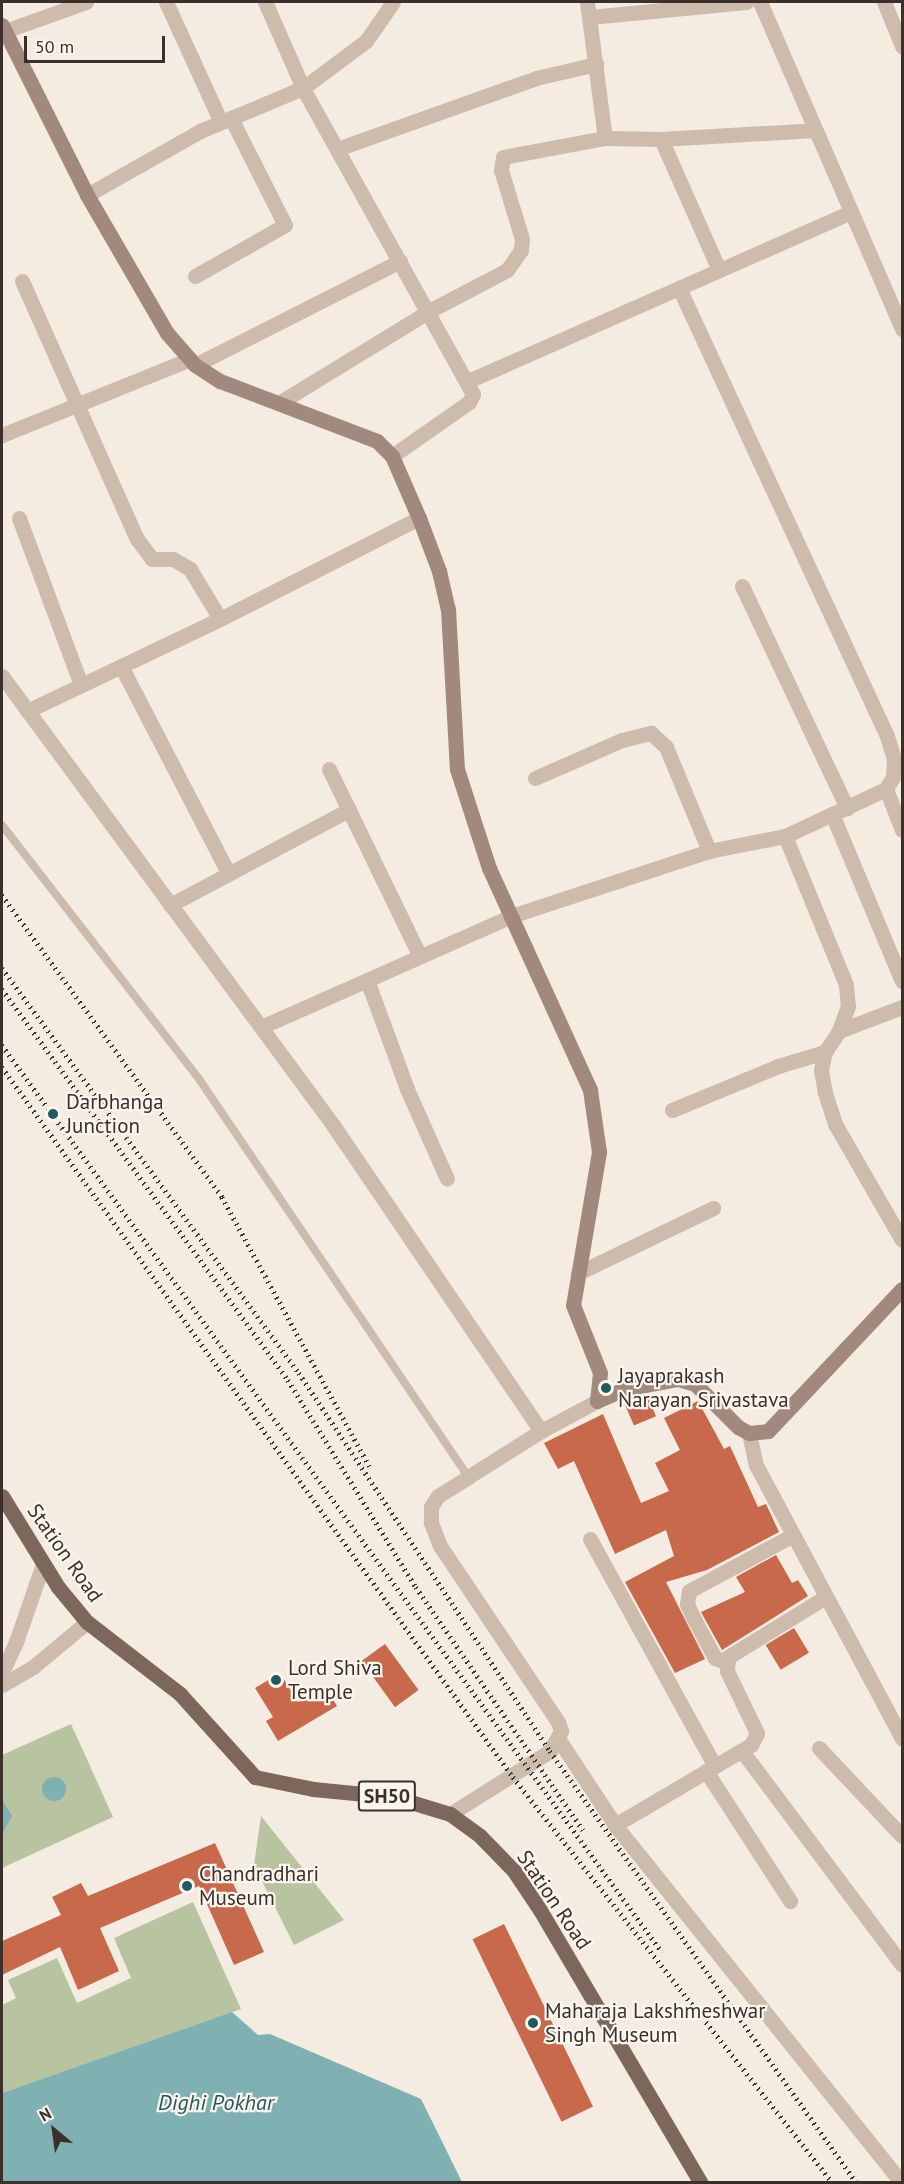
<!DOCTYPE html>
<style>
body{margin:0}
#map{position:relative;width:904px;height:2184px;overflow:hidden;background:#f4ebe1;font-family:"PT Sans",sans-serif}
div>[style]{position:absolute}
.green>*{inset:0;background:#b8c4a0}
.water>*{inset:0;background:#7fb0b2}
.round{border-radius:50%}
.building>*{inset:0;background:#c8694b;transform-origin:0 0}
.service>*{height:8px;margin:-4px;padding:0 4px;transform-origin:4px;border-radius:4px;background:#cdbbac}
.minor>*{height:15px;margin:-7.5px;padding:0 7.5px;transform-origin:7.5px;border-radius:7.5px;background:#cdbbac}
.tertiary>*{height:15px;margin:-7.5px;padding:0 7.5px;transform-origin:7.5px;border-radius:7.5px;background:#cdbbac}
.secondary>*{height:15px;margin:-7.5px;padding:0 7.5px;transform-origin:7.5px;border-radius:7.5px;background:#a18a7d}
.primary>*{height:15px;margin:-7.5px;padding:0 7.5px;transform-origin:7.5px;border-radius:7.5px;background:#7d675c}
.rail>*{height:4.5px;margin-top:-2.25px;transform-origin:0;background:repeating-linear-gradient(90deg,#3b302b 0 1.5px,transparent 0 6px)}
.dots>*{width:16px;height:16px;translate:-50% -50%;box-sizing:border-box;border:3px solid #fbf5ee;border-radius:50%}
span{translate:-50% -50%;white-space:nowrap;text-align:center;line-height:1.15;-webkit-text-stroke:4.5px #fbf5ee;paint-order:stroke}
.shield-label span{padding:2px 4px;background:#fbf5ee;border:2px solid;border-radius:4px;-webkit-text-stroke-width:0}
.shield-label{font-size:20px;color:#3b302b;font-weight:700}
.poi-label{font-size:21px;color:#3b302b}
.left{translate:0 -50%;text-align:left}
.street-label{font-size:21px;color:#3b302b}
.water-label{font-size:22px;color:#1f5a5e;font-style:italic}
.frame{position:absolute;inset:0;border:3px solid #3b302b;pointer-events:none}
.north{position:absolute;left:24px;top:2100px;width:60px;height:60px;-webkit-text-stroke:4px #fbf5ee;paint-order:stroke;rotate:331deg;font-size:16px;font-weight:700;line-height:24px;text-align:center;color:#3b302b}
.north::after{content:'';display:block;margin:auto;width:21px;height:27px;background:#3b302b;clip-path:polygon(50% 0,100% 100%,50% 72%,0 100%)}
.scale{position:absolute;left:24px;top:36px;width:141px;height:27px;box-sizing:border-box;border:3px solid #3b302b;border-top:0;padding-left:8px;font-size:18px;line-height:21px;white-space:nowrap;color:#3b302b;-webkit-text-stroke:4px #fbf5ee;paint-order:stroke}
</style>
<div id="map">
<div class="green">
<i style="clip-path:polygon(71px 1724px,113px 1817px,2px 1868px,2px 1755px)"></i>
<i style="clip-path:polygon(261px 1816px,344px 1920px,294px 1945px,254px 1865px)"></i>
<i style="clip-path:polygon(193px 1902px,241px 2009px,2px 2093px,2px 2005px,16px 1998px,8px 1980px,57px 1958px,77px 2003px,131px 1978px,114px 1938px)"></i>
</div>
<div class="water">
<i class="round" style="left:42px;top:1777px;width:24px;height:24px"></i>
<i style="clip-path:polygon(2px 1800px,12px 1816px,2px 1834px)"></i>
<i style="clip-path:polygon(232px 2012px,258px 2035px,270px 2034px,421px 2099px,462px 2182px,2px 2182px,2px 2093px)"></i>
</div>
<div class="building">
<i style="left:647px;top:1395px;width:23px;height:24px;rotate:67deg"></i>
<i style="clip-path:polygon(698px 1401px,724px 1449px,730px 1446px,758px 1507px,766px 1504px,779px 1532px,707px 1570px,666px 1582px,705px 1659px,675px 1673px,625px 1582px,674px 1556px,666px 1530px,615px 1554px,574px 1461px,558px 1469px,544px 1443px,603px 1414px,641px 1503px,669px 1491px,655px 1463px,680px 1450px,664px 1418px)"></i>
<i style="clip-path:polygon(776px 1555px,792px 1583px,798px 1580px,808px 1596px,722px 1650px,701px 1612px,745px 1592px,736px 1577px)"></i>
<i style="left:794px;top:1628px;width:29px;height:33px;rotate:59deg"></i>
<i style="left:385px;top:1644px;width:57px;height:29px;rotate:54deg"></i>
<i style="clip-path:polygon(280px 1673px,298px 1702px,325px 1687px,337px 1706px,278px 1741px,266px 1721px,273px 1717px,255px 1688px)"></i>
<i style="clip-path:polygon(215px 1843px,264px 1952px,234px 1965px,199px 1886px,100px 1928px,119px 1971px,78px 1990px,60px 1947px,2px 1975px,2px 1941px,61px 1915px,52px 1897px,81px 1883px,88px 1896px)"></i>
<i style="left:504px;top:1924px;width:203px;height:35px;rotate:64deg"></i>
</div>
<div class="service">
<i style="left:2px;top:825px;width:321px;rotate:52.2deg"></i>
<i style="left:199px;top:1079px;width:480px;rotate:55.9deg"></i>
</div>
<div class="minor">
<i style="left:166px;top:2px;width:132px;rotate:65.4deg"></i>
<i style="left:587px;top:2px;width:137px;rotate:82.5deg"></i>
<i style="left:760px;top:2px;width:357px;rotate:66.5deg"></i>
<i style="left:884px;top:2px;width:48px;rotate:67.8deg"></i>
<i style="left:590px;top:17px;width:157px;rotate:-5.5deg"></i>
<i style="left:5px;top:31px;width:86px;rotate:-19.7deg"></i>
<i style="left:661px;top:139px;width:143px;rotate:66.1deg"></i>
<i style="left:337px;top:149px;width:211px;rotate:-19.6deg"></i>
<i style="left:536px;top:78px;width:62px;rotate:-13.1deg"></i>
<i style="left:87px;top:195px;width:130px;rotate:-29.5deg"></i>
<i style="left:200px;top:131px;width:112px;rotate:-22.7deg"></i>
<i style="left:303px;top:88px;width:94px;rotate:-113.8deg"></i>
<i style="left:195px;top:276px;width:103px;rotate:-29.5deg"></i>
<i style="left:285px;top:225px;width:120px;rotate:-116.8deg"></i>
<i style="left:22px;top:281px;width:282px;rotate:66deg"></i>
<i style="left:137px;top:539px;width:25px;rotate:53deg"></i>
<i style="left:152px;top:559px;width:21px"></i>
<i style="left:173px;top:559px;width:20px;rotate:30deg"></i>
<i style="left:190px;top:569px;width:58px;rotate:59deg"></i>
<i style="left:195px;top:365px;width:230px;rotate:-26.9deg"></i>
<i style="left:468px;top:381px;width:419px;rotate:-23.8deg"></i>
<i style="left:279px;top:403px;width:176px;rotate:-31.5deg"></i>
<i style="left:429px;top:311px;width:88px;rotate:-27.7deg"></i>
<i style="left:507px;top:270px;width:24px;rotate:-55deg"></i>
<i style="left:521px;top:250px;width:11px;rotate:-85deg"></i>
<i style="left:522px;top:239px;width:72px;rotate:-106.9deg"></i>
<i style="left:501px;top:170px;width:13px;rotate:-81deg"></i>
<i style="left:503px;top:157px;width:104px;rotate:-10.6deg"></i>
<i style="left:605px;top:138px;width:56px;rotate:1deg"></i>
<i style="left:661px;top:139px;width:154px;rotate:-3.3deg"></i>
<i style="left:2px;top:435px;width:203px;rotate:-22deg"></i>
<i style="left:392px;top:456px;width:94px;rotate:-35deg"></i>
<i style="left:469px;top:402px;width:9px;rotate:-63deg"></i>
<i style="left:473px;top:394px;width:350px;rotate:-119.1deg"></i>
<i style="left:303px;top:88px;width:79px;rotate:-36.7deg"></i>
<i style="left:366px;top:41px;width:47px;rotate:-55.3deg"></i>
<i style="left:19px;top:518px;width:178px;rotate:69.6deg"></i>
<i style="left:742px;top:586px;width:246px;rotate:64.7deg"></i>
<i style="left:121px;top:666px;width:234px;rotate:62.6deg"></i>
<i style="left:2px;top:676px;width:558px;rotate:53.6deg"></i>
<i style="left:333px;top:1125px;width:370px;rotate:55.8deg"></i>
<i style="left:27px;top:711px;width:214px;rotate:-25.5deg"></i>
<i style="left:220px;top:619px;width:223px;rotate:-26.9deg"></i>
<i style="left:329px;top:769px;width:208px;rotate:64.1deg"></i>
<i style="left:535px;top:778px;width:95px;rotate:-23.6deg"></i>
<i style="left:622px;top:740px;width:30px;rotate:-14deg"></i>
<i style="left:651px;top:733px;width:21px;rotate:43deg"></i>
<i style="left:666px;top:747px;width:113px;rotate:67.5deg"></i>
<i style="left:886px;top:789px;width:44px;rotate:68.7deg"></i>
<i style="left:832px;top:814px;width:181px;rotate:67.3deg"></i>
<i style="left:785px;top:836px;width:161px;rotate:67.7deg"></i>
<i style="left:846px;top:985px;width:21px;rotate:85deg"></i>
<i style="left:848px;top:1006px;width:27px;rotate:110deg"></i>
<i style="left:839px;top:1031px;width:25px;rotate:124deg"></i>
<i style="left:825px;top:1052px;width:18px;rotate:103deg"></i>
<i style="left:821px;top:1070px;width:23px;rotate:80deg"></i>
<i style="left:825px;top:1093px;width:33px;rotate:72deg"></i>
<i style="left:835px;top:1124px;width:134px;rotate:60deg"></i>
<i style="left:170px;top:905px;width:203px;rotate:-28deg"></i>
<i style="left:367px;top:980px;width:116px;rotate:69.8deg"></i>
<i style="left:407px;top:1089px;width:98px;rotate:66deg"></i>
<i style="left:261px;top:1027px;width:274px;rotate:-23.9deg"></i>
<i style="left:511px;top:916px;width:208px;rotate:-18.2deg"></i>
<i style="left:709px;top:851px;width:77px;rotate:-11.2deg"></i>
<i style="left:785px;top:836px;width:111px;rotate:-25deg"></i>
<i style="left:886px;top:789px;width:14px;rotate:-60deg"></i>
<i style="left:893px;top:777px;width:18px;rotate:-87deg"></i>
<i style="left:894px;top:759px;width:24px;rotate:-107deg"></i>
<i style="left:887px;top:736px;width:494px;rotate:-114.9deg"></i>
<i style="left:839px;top:1031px;width:67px;rotate:-20.9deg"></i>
<i style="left:672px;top:1110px;width:115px;rotate:-22.5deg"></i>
<i style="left:778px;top:1066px;width:49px;rotate:-16.6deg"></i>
<i style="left:578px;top:1273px;width:150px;rotate:-25.7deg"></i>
<i style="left:749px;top:1433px;width:33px;rotate:78deg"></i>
<i style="left:756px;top:1465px;width:310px;rotate:61.9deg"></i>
<i style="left:590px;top:1539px;width:259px;rotate:61.2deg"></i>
<i style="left:726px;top:1662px;width:12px;rotate:-160deg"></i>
<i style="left:715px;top:1658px;width:44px;rotate:-118.3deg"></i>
<i style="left:694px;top:1619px;width:17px;rotate:-115deg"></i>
<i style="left:687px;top:1604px;width:13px;rotate:-81deg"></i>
<i style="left:689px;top:1591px;width:118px;rotate:-28.3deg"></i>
<i style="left:559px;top:1740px;width:102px;rotate:56.6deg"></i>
<i style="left:615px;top:1825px;width:457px;rotate:51.3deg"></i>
<i style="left:819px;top:1748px;width:121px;rotate:46.7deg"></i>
<i style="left:742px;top:1751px;width:267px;rotate:53.2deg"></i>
<i style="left:706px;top:1771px;width:155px;rotate:57.1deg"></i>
<i style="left:450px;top:1814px;width:118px;rotate:-32.2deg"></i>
<i style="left:550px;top:1751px;width:23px;rotate:-61deg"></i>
<i style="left:561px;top:1731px;width:9px;rotate:-108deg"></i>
<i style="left:558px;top:1722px;width:212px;rotate:-123.8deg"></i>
<i style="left:440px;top:1546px;width:26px;rotate:-111deg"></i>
<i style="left:431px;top:1522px;width:15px;rotate:-90deg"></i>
<i style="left:431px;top:1507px;width:13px;rotate:-58deg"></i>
<i style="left:438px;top:1496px;width:36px;rotate:-32deg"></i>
<i style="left:468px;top:1477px;width:86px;rotate:-32.2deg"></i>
<i style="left:541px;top:1431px;width:64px;rotate:-28.2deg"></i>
<i style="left:615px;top:1825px;width:158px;rotate:-30.5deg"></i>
<i style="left:751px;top:1745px;width:13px;rotate:-63deg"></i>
<i style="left:757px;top:1733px;width:69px;rotate:-115.8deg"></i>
<i style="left:727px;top:1671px;width:14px;rotate:-86deg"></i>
<i style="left:728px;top:1657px;width:114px;rotate:-31.7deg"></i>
</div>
<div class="tertiary">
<i style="left:2px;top:1672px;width:33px;rotate:-65deg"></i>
<i style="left:16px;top:1642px;width:83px;rotate:-70.9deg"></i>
<i style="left:2px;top:1685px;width:36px;rotate:-30deg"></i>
<i style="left:33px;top:1667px;width:70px;rotate:-39.8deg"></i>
</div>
<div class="secondary">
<i style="left:2px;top:25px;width:190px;rotate:63.4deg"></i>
<i style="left:87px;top:195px;width:160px;rotate:59.9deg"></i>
<i style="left:167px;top:333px;width:43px;rotate:48.8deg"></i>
<i style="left:195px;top:365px;width:30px;rotate:33deg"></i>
<i style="left:220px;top:381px;width:168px;rotate:20.9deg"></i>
<i style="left:377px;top:441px;width:21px;rotate:45deg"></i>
<i style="left:392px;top:456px;width:68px;rotate:66.5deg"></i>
<i style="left:419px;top:518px;width:57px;rotate:69.3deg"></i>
<i style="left:439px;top:571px;width:39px;rotate:77deg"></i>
<i style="left:448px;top:609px;width:160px;rotate:86.8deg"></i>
<i style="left:457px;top:769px;width:104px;rotate:72.1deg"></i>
<i style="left:489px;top:868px;width:244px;rotate:65.5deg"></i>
<i style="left:590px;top:1090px;width:63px;rotate:81.7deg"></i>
<i style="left:599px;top:1152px;width:155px;rotate:99.6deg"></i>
<i style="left:573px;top:1305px;width:73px;rotate:68.3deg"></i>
<i style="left:600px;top:1373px;width:28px;rotate:96deg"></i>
<i style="left:597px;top:1401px;width:30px;rotate:-24deg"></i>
<i style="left:624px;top:1389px;width:55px;rotate:-10.5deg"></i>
<i style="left:678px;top:1379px;width:18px;rotate:16deg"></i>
<i style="left:695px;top:1384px;width:61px;rotate:45deg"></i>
<i style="left:738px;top:1427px;width:13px;rotate:29deg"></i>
<i style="left:749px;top:1433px;width:19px;rotate:-6deg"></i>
<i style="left:768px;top:1431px;width:195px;rotate:-46.7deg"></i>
</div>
<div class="primary">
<i style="left:2px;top:1496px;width:107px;rotate:58.4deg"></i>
<i style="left:58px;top:1587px;width:45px;rotate:50.4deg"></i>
<i style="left:87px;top:1622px;width:118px;rotate:37.7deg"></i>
<i style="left:180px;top:1694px;width:112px;rotate:47.9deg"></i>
<i style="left:255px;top:1777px;width:59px;rotate:11.7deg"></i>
<i style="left:313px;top:1789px;width:81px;rotate:5.6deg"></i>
<i style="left:394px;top:1797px;width:59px;rotate:16.9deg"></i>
<i style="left:450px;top:1814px;width:37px;rotate:36deg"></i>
<i style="left:480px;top:1836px;width:49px;rotate:45.8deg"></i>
<i style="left:514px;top:1871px;width:47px;rotate:56.3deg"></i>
<i style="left:540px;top:1910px;width:316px;rotate:59.5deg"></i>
</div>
<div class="rail">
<i style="left:2px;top:895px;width:374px;rotate:53.9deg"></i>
<i style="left:222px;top:1197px;width:307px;rotate:61.3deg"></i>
<i style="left:2px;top:968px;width:502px;rotate:53.75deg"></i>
<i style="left:299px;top:1373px;width:454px;rotate:56.4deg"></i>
<i style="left:550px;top:1751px;width:529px;rotate:54.63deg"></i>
<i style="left:2px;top:989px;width:484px;rotate:53.8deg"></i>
<i style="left:288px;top:1380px;width:243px;rotate:58.3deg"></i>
<i style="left:416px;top:1587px;width:295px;rotate:55.5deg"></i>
<i style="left:2px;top:1045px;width:1122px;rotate:53.96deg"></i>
<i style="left:2px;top:1067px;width:875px;rotate:54.26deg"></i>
<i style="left:513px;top:1777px;width:516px;rotate:51.77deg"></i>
</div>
<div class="dots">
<i style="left:53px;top:1114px;background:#1f5a5e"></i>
<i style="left:606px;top:1388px;background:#1f5a5e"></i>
<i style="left:276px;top:1680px;background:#1f5a5e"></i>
<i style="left:187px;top:1886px;background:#1f5a5e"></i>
<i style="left:533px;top:2023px;background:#1f5a5e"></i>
</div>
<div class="shield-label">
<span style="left:387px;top:1796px">SH50</span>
</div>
<div class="poi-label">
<span class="left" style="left:66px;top:1114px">Darbhanga<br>Junction</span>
<span class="left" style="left:618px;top:1388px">Jayaprakash<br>Narayan Srivastava</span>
<span class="left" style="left:288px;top:1680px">Lord Shiva<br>Temple</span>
<span class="left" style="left:199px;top:1886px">Chandradhari<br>Museum</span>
<span class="left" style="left:545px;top:2023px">Maharaja Lakshmeshwar<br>Singh Museum</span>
</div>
<div class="street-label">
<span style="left:65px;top:1553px;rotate:55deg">Station Road</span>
<span style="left:554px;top:1900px;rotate:56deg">Station Road</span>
</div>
<div class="water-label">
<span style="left:216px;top:2103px">Dighi Pokhar</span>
</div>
<div class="frame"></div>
<div class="north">N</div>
<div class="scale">50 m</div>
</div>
